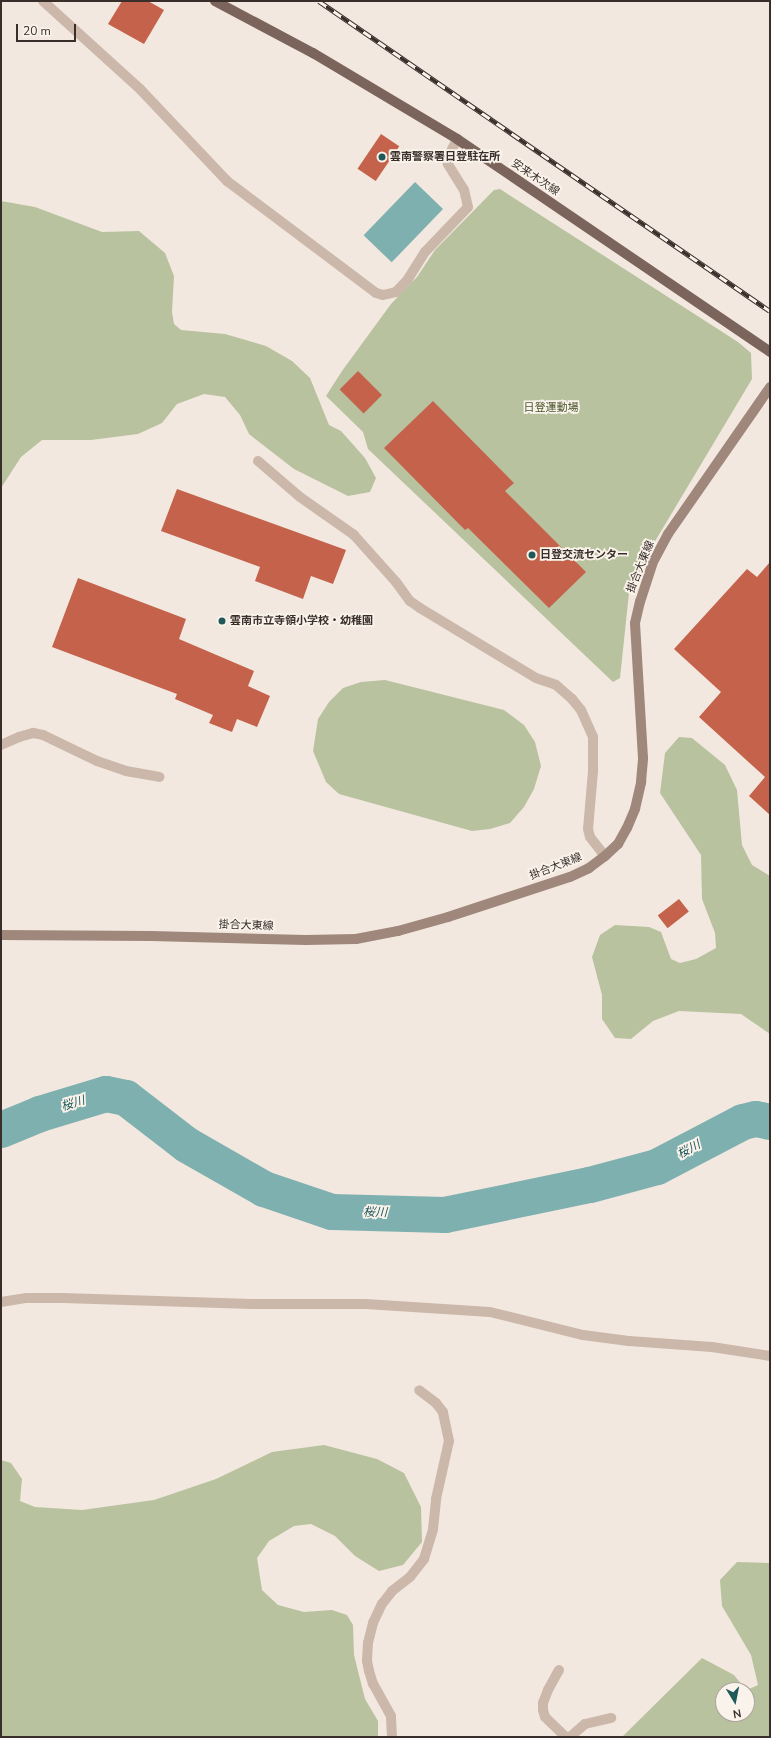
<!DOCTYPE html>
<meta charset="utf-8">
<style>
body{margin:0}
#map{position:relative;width:771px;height:1738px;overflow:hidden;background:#f3e8df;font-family:"Nunito Sans","Noto Sans JP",sans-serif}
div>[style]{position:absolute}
.green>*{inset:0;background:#b8c29f}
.water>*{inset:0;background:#7eb0af;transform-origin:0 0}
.river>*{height:36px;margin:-18px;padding:0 18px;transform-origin:18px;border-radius:18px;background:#7eb0af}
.building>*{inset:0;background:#c4624b;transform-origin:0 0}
.minor>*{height:10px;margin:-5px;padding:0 5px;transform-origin:5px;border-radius:5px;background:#cbb8aa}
.tertiary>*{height:10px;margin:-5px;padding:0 5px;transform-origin:5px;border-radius:5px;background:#cbb8aa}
.secondary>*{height:10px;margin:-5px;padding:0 5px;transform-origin:5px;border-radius:5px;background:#9f877c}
.primary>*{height:10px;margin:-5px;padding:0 5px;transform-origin:5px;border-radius:5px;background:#7a645b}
.rail>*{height:4.5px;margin-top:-2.25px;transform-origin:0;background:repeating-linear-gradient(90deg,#faf3eb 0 9px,#392e2a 0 18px);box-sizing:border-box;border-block:1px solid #392e2a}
.dots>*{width:11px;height:11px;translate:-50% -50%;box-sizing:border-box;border:2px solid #faf3eb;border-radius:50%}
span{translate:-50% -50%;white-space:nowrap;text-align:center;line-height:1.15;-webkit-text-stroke:3.5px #faf3eb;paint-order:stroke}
.poi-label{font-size:11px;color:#392e2a;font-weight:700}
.left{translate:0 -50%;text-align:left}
.street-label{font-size:11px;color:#392e2a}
.park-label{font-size:11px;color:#4a572e}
.water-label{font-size:12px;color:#1f595a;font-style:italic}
.frame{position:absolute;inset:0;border:2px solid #392e2a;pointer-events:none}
.north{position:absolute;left:715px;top:1682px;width:40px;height:40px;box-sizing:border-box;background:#faf3eb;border:1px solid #ada49e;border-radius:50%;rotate:170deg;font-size:11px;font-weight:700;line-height:16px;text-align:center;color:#392e2a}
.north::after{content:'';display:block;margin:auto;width:14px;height:18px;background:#1f595a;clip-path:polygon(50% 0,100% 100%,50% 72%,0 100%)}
.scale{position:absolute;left:16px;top:24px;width:60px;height:18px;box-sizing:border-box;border:2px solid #392e2a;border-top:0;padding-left:5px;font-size:12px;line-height:14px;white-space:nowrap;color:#392e2a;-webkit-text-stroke:3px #faf3eb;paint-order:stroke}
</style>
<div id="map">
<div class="green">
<i style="clip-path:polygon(500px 189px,738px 342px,751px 353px,752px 379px,651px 548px,629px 593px,620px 678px,613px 682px,368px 449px,363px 432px,326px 396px,342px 371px,391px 304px,417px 277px,435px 250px,494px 190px)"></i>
<i style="clip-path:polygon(1px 201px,35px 207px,102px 232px,139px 231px,165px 253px,174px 276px,172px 312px,174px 324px,181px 330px,225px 334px,266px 346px,292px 361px,310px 378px,329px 425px,341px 431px,365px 458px,376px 478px,370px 492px,348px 496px,294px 469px,249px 434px,240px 415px,225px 397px,204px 394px,177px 404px,162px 423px,138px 434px,91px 440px,42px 440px,21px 457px,1px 488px)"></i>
<i style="clip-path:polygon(385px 680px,504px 710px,524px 725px,535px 742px,541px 766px,534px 789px,524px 807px,510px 823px,490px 829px,472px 831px,339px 794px,326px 782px,313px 751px,318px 719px,329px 702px,343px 688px,361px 682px)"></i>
<i style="clip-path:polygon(679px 737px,692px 738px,725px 765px,737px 790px,742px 845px,752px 865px,770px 876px,770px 1034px,741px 1014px,679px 1011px,653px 1021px,631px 1039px,615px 1038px,602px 1019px,602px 995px,592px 957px,600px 935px,615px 925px,649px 927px,661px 932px,671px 959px,680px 963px,696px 959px,716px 948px,715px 933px,702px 899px,701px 855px,660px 793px,665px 753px)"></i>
<i style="clip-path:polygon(324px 1445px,377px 1459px,404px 1473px,421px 1507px,422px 1542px,403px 1565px,379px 1571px,355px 1556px,335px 1536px,311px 1524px,294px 1526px,269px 1541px,257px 1558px,262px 1590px,278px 1605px,304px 1612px,332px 1610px,347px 1615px,353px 1625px,354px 1655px,365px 1699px,378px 1721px,378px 1737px,1px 1737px,1px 1460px,11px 1463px,22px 1479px,20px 1501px,35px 1507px,82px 1510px,154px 1500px,216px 1479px,272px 1452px)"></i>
<i style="clip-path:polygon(737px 1562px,770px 1563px,770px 1737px,622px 1737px,702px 1658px,734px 1675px,746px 1690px,723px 1690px,723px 1714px,747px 1714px,747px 1690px,758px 1685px,751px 1655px,722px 1606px,720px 1580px)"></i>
</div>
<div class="water">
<i style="left:415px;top:182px;width:39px;height:74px;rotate:44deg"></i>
</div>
<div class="river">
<i style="left:1px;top:1130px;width:42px;rotate:-22.3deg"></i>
<i style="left:40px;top:1114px;width:69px;rotate:-16.9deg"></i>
<i style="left:106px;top:1094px;width:20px;rotate:11deg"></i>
<i style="left:126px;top:1098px;width:77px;rotate:37.6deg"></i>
<i style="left:187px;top:1145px;width:89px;rotate:29.7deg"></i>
<i style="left:264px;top:1189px;width:72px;rotate:18.7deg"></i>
<i style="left:332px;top:1212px;width:113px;rotate:1.5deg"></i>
<i style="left:445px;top:1215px;width:148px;rotate:-11.7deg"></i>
<i style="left:590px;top:1185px;width:69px;rotate:-15deg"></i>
<i style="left:657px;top:1167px;width:97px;rotate:-27.6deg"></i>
<i style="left:743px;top:1122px;width:13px;rotate:-13deg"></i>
<i style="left:756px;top:1119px;width:14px;rotate:12deg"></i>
</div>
<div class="building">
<i style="clip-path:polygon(122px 1px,148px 1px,164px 10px,144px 44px,108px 24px)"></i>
<i style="left:381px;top:134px;width:22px;height:42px;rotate:34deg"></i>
<i style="left:358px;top:371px;width:34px;height:26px;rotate:45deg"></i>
<i style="clip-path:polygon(433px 401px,514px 483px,505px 491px,586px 572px,549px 608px,468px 528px,465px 530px,384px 448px)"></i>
<i style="clip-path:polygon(177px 489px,346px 550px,333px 584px,311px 576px,303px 599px,255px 581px,260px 567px,161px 531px)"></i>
<i style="clip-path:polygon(770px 562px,770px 815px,749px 796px,765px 777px,699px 717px,721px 692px,674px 649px,747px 569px,757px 577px)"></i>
<i style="clip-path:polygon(78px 578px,186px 619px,179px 639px,254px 671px,248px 686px,270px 696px,257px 727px,237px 719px,232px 732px,209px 723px,213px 715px,175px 699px,177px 694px,52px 647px)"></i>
<i style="left:679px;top:899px;width:16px;height:27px;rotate:52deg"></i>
</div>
<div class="minor">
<i style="left:43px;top:1px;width:131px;rotate:42.2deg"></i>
<i style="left:140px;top:89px;width:127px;rotate:46.6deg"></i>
<i style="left:227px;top:181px;width:186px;rotate:36.9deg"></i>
<i style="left:376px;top:293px;width:7px;rotate:16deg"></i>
<i style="left:383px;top:295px;width:13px;rotate:-13deg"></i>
<i style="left:396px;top:292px;width:18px;rotate:-47deg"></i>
<i style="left:408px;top:279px;width:32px;rotate:-58deg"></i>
<i style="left:425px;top:252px;width:62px;rotate:-46.3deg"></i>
<i style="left:468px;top:207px;width:17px;rotate:-103deg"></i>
<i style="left:464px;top:190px;width:31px;rotate:-122deg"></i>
<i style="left:448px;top:164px;width:7px;rotate:-90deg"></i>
<i style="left:448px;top:157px;width:20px;rotate:-63deg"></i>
<i style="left:258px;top:461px;width:55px;rotate:40.6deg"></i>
<i style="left:300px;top:497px;width:66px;rotate:35.1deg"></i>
<i style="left:354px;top:535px;width:63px;rotate:48.2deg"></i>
<i style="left:396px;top:582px;width:24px;rotate:54deg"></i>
<i style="left:410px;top:601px;width:12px;rotate:35deg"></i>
<i style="left:420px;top:608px;width:135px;rotate:31.1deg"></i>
<i style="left:536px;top:678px;width:21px;rotate:19deg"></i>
<i style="left:556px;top:685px;width:21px;rotate:41deg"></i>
<i style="left:572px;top:699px;width:14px;rotate:51deg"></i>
<i style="left:581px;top:710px;width:30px;rotate:66deg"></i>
<i style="left:593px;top:737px;width:34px;rotate:90deg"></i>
<i style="left:593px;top:771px;width:58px;rotate:94.9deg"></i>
<i style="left:588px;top:829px;width:8px;rotate:76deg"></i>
<i style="left:590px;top:837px;width:24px;rotate:52deg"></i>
<i style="left:1px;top:745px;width:20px;rotate:-24deg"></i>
<i style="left:19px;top:737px;width:15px;rotate:-16deg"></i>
<i style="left:33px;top:733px;width:10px;rotate:11deg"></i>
<i style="left:43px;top:735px;width:60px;rotate:25.7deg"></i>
<i style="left:97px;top:761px;width:31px;rotate:19deg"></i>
<i style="left:126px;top:771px;width:34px;rotate:10deg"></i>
<i style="left:559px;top:1670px;width:23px;rotate:119deg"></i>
<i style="left:548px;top:1690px;width:14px;rotate:111deg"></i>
<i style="left:543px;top:1703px;width:7px;rotate:90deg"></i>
<i style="left:543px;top:1710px;width:7px;rotate:74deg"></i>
<i style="left:545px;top:1717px;width:29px;rotate:44deg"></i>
<i style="left:392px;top:1737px;width:21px;rotate:-93deg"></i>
<i style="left:391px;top:1716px;width:37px;rotate:-119deg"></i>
<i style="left:373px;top:1684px;width:14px;rotate:-107deg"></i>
<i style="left:369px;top:1671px;width:10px;rotate:-101deg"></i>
<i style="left:367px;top:1661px;width:18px;rotate:-87deg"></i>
<i style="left:368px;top:1643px;width:21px;rotate:-76deg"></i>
<i style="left:373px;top:1623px;width:21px;rotate:-65deg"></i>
<i style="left:382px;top:1604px;width:16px;rotate:-52deg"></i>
<i style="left:392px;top:1591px;width:23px;rotate:-38deg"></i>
<i style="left:410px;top:1577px;width:23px;rotate:-52deg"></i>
<i style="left:424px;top:1559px;width:31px;rotate:-73deg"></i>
<i style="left:433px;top:1529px;width:30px;rotate:-84deg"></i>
<i style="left:436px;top:1499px;width:59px;rotate:-77.4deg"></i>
<i style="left:449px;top:1441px;width:30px;rotate:-102deg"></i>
<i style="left:443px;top:1412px;width:11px;rotate:-128deg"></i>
<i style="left:436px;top:1403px;width:21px;rotate:-143deg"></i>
<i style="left:570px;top:1737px;width:20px;rotate:-41deg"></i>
<i style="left:585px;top:1724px;width:27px;rotate:-13deg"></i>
</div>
<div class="tertiary">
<i style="left:1px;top:1302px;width:26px;rotate:-9deg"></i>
<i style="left:27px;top:1298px;width:36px"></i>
<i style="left:63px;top:1298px;width:189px;rotate:1.8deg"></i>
<i style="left:252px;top:1304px;width:114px"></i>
<i style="left:366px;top:1304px;width:124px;rotate:3.7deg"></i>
<i style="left:490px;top:1312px;width:96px;rotate:13.9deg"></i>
<i style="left:583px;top:1335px;width:46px;rotate:7.4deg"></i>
<i style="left:629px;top:1341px;width:83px;rotate:4.1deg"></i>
<i style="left:712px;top:1347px;width:59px;rotate:8.8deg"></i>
</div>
<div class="secondary">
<i style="left:1px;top:935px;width:150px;rotate:0.4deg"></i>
<i style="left:151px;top:936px;width:155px;rotate:1.5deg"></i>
<i style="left:306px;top:940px;width:50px;rotate:-1.1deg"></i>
<i style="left:356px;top:939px;width:43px;rotate:-10.8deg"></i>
<i style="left:398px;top:931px;width:52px;rotate:-15.6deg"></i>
<i style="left:448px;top:917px;width:128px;rotate:-18.2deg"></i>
<i style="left:570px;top:877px;width:21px;rotate:-25deg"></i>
<i style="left:589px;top:868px;width:20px;rotate:-37deg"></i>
<i style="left:605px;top:856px;width:18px;rotate:-43deg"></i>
<i style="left:618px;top:844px;width:18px;rotate:-61deg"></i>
<i style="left:627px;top:828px;width:21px;rotate:-67deg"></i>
<i style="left:635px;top:809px;width:28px;rotate:-77deg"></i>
<i style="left:641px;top:782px;width:24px;rotate:-85deg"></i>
<i style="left:643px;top:758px;width:135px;rotate:-93.4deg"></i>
<i style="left:635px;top:623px;width:22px;rotate:-77deg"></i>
<i style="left:640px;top:602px;width:40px;rotate:-72deg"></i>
<i style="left:652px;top:564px;width:34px;rotate:-62deg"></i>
<i style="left:668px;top:534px;width:179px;rotate:-55.2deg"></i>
</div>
<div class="primary">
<i style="left:215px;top:1px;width:111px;rotate:28deg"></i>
<i style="left:313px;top:53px;width:168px;rotate:30.8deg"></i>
<i style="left:457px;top:139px;width:379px;rotate:34.2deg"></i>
</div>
<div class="rail">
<i style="left:319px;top:1px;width:547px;rotate:34.5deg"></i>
</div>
<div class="dots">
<i style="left:382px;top:157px;background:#1f595a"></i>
<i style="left:532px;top:555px;background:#1f595a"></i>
<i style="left:222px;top:621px;background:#1f595a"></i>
</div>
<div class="poi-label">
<span class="left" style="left:390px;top:157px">雲南警察署日登駐在所</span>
<span class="left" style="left:540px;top:555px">日登交流センター</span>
<span class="left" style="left:230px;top:621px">雲南市立寺領小学校・幼稚園</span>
</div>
<div class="street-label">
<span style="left:535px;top:178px;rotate:34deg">安来木次線</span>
<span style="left:641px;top:567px;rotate:-68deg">掛合大東線</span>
<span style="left:556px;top:867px;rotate:-21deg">掛合大東線</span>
<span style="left:246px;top:926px;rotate:2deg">掛合大東線</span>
</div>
<div class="park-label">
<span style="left:551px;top:408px">日登運動場</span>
</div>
<div class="water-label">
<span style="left:73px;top:1104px;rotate:-17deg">桜川</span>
<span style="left:689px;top:1150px;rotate:-28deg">桜川</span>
<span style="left:375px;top:1213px;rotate:2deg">桜川</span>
</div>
<div class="frame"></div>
<div class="north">N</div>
<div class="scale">20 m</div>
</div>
